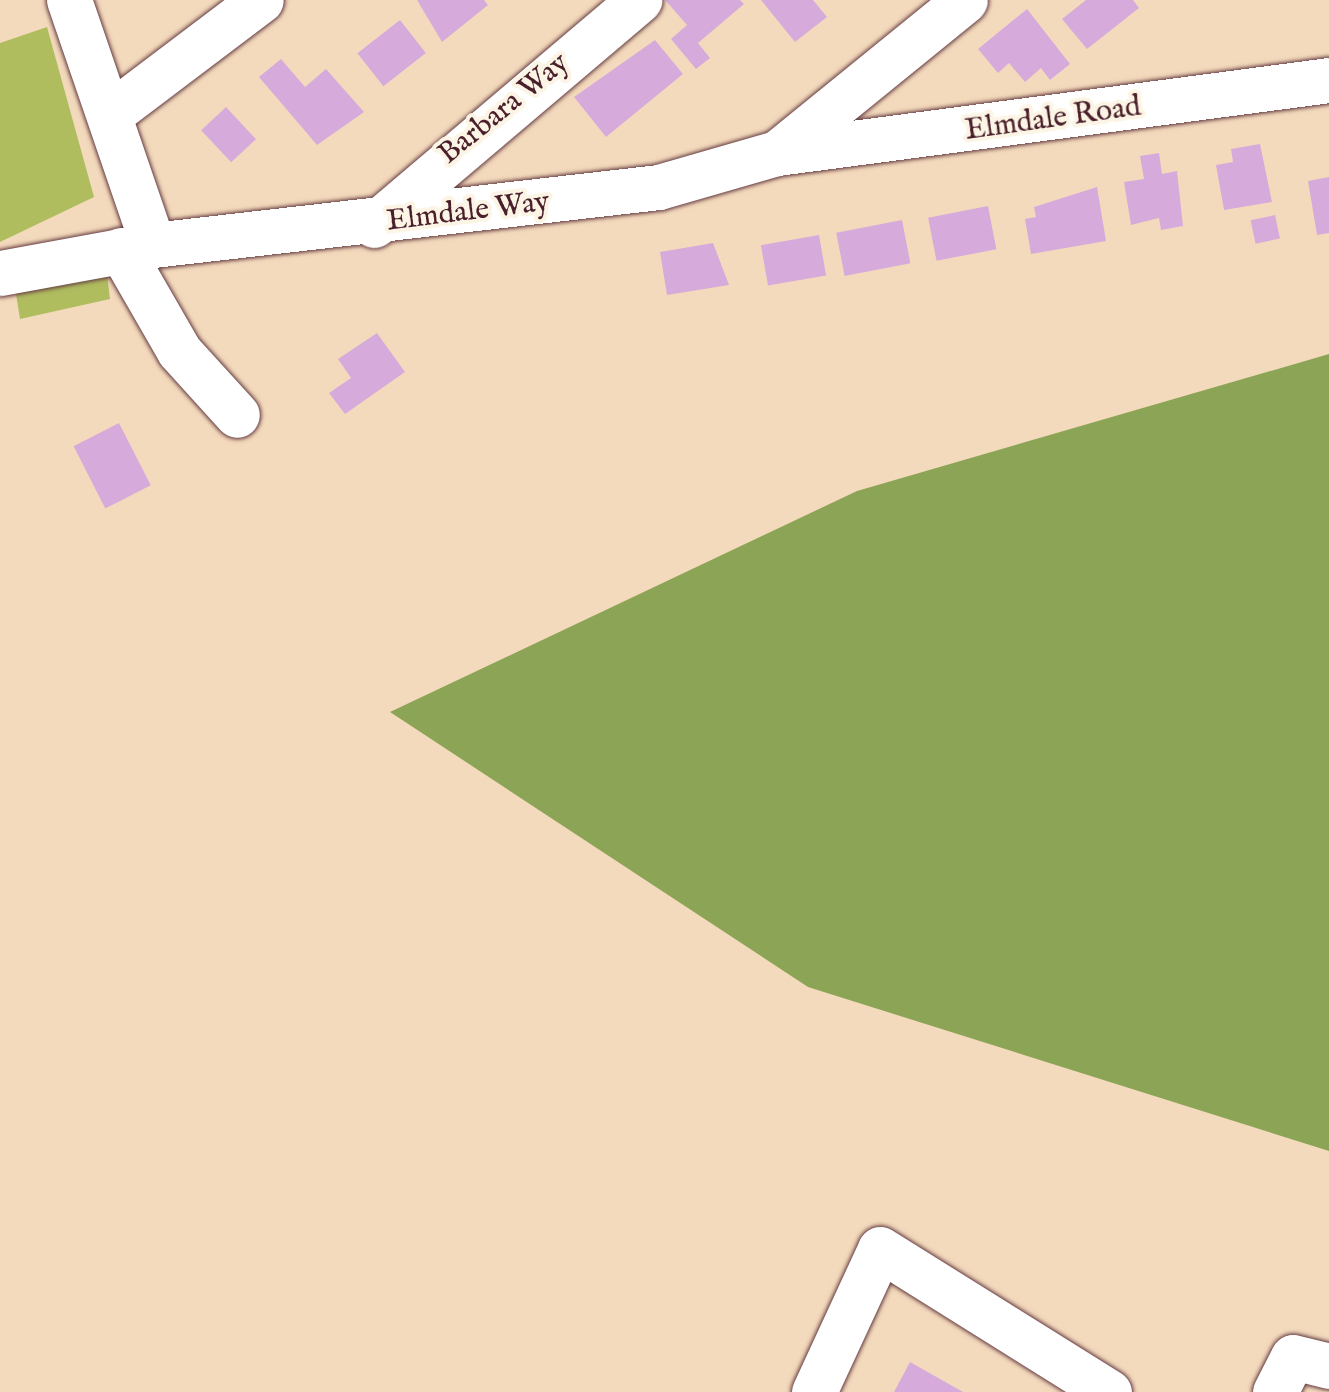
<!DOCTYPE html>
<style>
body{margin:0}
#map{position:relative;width:1329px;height:1392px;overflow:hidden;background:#f4dabc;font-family:"IM FELL English",serif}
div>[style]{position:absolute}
.green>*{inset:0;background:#b0bd5f}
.forest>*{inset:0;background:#8ca456}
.building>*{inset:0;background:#d6abdb;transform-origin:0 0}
.roads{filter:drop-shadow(0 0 2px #643b41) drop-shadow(0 0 2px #643b41)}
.minor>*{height:45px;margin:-22.5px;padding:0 22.5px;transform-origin:22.5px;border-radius:22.5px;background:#fff}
span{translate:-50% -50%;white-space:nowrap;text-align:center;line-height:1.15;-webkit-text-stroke:8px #fcf5e5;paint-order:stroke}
.street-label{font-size:30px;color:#4a1f2b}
</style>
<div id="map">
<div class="green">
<i style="clip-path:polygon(47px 27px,94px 197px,0 242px,0 43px)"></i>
<i style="clip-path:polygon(107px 274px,110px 299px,20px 319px,15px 288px)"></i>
</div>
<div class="forest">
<i style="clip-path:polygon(1329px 354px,1329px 1151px,808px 987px,390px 712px,857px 491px)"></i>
</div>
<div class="building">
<i style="clip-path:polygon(417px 0,484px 0,488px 5px,442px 42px)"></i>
<i style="clip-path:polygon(665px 0,740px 0,744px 4px,698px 43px,710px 58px,696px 69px,671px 39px,687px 25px)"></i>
<i style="clip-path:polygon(761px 0,813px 0,827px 17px,795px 42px)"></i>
<i style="clip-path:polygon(1086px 0,1133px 0,1139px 8px,1087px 49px,1062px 19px)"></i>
<i style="clip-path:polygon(1027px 9px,1070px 64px,1050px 80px,1041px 68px,1025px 82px,1009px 63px,998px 73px,978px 49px)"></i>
<i style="left:400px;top:20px;width:42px;height:54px;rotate:52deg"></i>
<i style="clip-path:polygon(655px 40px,683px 74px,606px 137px,574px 97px)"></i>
<i style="clip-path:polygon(281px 59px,305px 87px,326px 69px,364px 112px,317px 145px,259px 77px)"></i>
<i style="left:226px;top:107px;width:44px;height:34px;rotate:47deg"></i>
<i style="clip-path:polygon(1260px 144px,1272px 202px,1224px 210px,1216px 165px,1233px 162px,1231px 149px)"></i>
<i style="clip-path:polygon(1159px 153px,1162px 174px,1177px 171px,1183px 226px,1161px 230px,1159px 218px,1131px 225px,1124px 182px,1144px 179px,1140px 156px)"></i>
<i style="clip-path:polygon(1329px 177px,1329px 233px,1317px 235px,1308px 181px)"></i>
<i style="clip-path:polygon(1097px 187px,1106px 241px,1031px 254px,1025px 219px,1036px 217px,1034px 207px)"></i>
<i style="left:988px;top:206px;width:44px;height:61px;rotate:79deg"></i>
<i style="left:1275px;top:215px;width:24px;height:25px;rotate:78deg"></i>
<i style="left:902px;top:220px;width:44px;height:67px;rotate:79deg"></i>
<i style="left:819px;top:235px;width:41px;height:59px;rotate:80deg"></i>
<i style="clip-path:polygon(713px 243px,729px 285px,667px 295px,660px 252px)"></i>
<i style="clip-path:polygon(377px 333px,405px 372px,345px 414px,329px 393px,351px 378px,338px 359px)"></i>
<i style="left:119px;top:423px;width:70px;height:51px;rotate:63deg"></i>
<i style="clip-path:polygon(910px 1362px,963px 1392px,894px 1392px)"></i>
</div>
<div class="roads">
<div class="minor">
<i style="left:69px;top:0;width:259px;rotate:71.1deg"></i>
<i style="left:110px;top:114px;width:189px;rotate:-37.1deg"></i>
<i style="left:777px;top:153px;width:242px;rotate:-39.1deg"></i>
<i style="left:374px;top:225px;width:348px;rotate:-40.3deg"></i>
<i style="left:121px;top:250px;width:116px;rotate:60.1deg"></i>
<i style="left:179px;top:351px;width:86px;rotate:47.8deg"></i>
<i style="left:0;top:273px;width:156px;rotate:-10.4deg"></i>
<i style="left:153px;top:245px;width:509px;rotate:-6.54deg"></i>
<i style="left:659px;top:187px;width:123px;rotate:-16.1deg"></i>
<i style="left:777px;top:153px;width:557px;rotate:-7.53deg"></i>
<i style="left:814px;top:1392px;width:157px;rotate:-65.2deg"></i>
<i style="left:880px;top:1249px;width:270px;rotate:32deg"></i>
<i style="left:1275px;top:1392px;width:39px;rotate:-63deg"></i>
<i style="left:1293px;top:1357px;width:37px;rotate:14deg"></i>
</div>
</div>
<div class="street-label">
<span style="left:504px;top:109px;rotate:-39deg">Barbara Way</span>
<span style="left:1053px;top:119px;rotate:-8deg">Elmdale Road</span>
<span style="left:468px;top:212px;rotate:-7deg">Elmdale Way</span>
</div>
</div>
